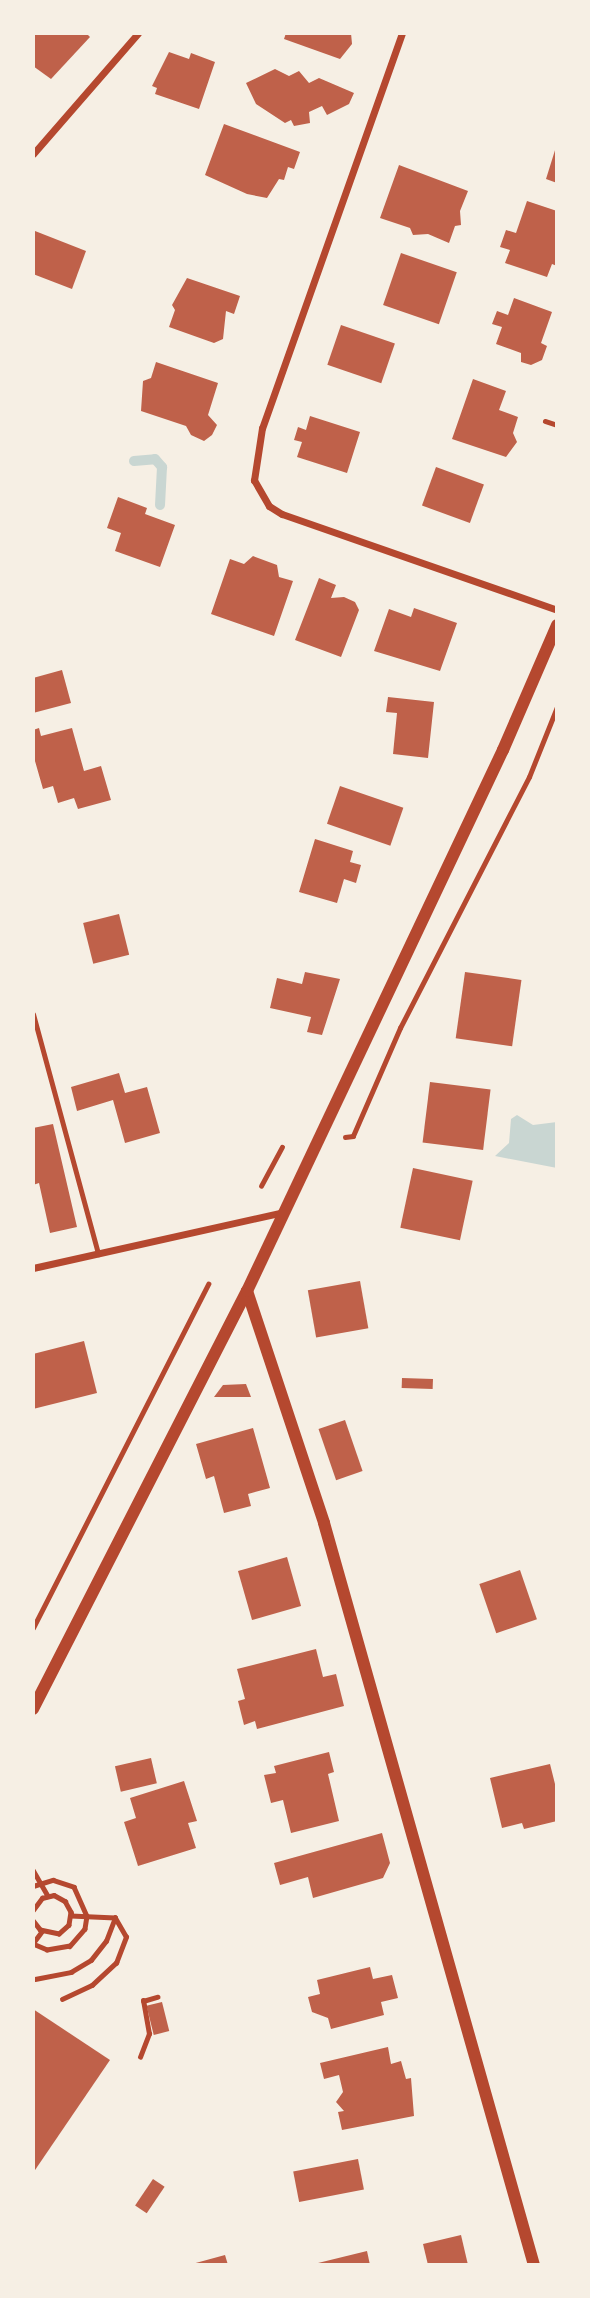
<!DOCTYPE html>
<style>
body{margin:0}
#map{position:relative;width:590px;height:2298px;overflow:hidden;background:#f6efe4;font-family:Raleway,sans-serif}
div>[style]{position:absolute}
.water>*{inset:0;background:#c9d6d2}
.stream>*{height:10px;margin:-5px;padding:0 5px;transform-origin:5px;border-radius:5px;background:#c9d6d2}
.building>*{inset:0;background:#bf614a;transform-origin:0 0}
.path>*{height:4.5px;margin:-2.25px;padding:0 2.25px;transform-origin:2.25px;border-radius:2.25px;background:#b5482f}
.service>*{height:5px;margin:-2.5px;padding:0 2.5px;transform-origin:2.5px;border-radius:2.5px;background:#b5482f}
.minor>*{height:7px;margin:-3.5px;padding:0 3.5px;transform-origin:3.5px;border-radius:3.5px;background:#b5482f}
.tertiary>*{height:12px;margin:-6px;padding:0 6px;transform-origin:6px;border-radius:6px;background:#b5482f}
span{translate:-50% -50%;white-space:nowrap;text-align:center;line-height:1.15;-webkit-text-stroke:5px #f6efe4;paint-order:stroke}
.frame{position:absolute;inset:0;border:35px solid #f6efe4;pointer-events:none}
</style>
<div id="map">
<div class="water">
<i style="clip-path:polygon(517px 1115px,533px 1125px,557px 1122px,557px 1168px,495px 1156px,509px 1143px,511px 1119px)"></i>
</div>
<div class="stream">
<i style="left:134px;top:461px;width:21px;rotate:-5deg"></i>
<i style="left:155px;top:459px;width:11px;rotate:49deg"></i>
<i style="left:162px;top:467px;width:38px;rotate:93deg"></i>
</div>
<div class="building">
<i style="clip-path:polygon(33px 33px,86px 33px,90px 37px,51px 79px,33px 66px)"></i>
<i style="clip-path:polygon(286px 33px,351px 33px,352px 44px,340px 59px,284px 39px)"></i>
<i style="clip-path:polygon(169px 52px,189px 59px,191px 53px,215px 62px,199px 109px,155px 94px,157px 88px,152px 86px)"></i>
<i style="clip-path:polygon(275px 69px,289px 76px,299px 71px,309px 83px,319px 78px,354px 93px,349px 104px,327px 115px,322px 106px,309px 112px,310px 123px,294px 126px,291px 120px,285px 123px,256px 104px,246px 83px)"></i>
<i style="clip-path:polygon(224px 124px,300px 152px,294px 169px,288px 167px,284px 180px,279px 179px,267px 198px,247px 194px,205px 175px)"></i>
<i style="clip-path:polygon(556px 147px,557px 148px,557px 183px,546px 179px)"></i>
<i style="clip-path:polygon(399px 165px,468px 191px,460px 211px,461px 225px,455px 226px,449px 243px,428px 234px,413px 235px,410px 228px,380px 218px)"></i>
<i style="clip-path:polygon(527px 201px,557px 211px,557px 266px,552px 264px,547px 277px,505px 263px,510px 250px,500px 247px,506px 230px,516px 233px)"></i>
<i style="clip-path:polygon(35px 231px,86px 251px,72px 289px,33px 274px)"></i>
<i style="left:401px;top:253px;width:59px;height:55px;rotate:19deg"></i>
<i style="clip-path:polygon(187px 278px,240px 296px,234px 314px,226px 311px,223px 339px,214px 343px,169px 327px,175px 310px,172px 305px)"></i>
<i style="clip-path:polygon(514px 298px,552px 312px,541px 343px,547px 346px,542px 360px,531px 365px,521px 362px,521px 353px,496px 344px,502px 327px,492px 324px,497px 311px,508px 315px)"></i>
<i style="left:341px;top:325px;width:57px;height:42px;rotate:19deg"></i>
<i style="clip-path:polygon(156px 362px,218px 383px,208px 415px,217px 425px,212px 435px,204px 441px,191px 435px,186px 426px,141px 411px,143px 381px,151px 378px)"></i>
<i style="clip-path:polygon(473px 379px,506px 391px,499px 410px,518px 417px,513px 433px,517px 442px,506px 457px,452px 439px)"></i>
<i style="clip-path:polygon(310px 416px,360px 432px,347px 473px,297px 457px,302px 442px,294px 440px,298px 427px,306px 430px)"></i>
<i style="left:436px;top:467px;width:51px;height:41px;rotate:20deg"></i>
<i style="clip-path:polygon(118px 497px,147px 508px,145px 514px,175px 525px,160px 567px,115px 551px,121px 533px,107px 528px)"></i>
<i style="clip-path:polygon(253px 556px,277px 565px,279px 577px,293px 581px,274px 636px,211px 614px,230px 559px,244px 564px)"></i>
<i style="clip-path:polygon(319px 578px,336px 585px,331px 598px,344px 597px,355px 602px,359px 610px,341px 657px,295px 640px)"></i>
<i style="clip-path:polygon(414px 608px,457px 623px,440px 671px,374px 651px,389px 609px,411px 617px)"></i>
<i style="clip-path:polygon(62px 670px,71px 703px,33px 713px,33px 678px)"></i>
<i style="clip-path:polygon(388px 697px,434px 702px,428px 758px,393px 754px,397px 713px,386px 712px)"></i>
<i style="clip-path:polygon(39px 728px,41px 736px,72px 728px,84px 771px,101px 766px,111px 800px,78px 809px,74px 798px,58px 803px,53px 786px,43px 789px,33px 754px,33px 730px)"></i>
<i style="left:340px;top:786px;width:67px;height:40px;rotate:19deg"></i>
<i style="clip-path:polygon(315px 839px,353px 851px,350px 862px,361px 865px,356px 883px,344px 879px,337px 903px,299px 892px)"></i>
<i style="left:119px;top:914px;width:42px;height:37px;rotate:76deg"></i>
<i style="clip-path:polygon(305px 972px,340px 979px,322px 1035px,307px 1032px,311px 1017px,270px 1008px,277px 978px,302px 984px)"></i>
<i style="left:465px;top:972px;width:57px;height:67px;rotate:8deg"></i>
<i style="clip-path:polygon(119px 1073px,125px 1093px,147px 1087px,160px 1133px,125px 1143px,113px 1100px,77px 1111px,71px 1087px)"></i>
<i style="left:430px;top:1082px;width:61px;height:61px;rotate:7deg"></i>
<i style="clip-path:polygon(53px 1124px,77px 1227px,50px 1233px,39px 1183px,33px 1185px,33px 1128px)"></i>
<i style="left:413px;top:1168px;width:61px;height:61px;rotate:12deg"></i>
<i style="left:360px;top:1281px;width:48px;height:53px;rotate:80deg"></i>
<i style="clip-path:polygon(84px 1341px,97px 1393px,33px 1409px,33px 1354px)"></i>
<i style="left:402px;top:1378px;width:31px;height:10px;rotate:2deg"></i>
<i style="clip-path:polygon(246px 1384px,251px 1397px,214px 1397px,223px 1385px)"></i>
<i style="left:345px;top:1420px;width:54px;height:28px;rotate:71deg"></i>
<i style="clip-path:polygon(253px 1428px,270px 1488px,248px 1494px,251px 1506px,224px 1513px,214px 1476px,206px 1479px,196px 1444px)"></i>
<i style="left:287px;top:1557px;width:51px;height:51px;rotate:74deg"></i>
<i style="left:520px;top:1570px;width:52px;height:43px;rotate:71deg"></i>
<i style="clip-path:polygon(316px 1649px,323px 1677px,336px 1674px,344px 1706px,257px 1729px,255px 1721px,244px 1725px,238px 1701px,245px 1699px,237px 1669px)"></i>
<i style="clip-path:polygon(329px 1752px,334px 1772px,328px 1774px,339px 1821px,291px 1833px,283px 1800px,271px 1803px,264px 1775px,276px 1773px,274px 1766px)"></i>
<i style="left:151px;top:1758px;width:26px;height:37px;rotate:77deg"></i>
<i style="clip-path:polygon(550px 1764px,557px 1792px,557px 1821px,524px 1829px,522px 1823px,502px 1828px,490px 1778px)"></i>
<i style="clip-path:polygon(184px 1781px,197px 1821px,188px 1823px,196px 1848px,138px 1866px,124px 1822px,136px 1818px,130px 1798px)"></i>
<i style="clip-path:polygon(382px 1833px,390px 1863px,383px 1878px,313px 1898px,308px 1877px,280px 1885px,274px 1863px)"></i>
<i style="clip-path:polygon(370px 1967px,373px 1979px,392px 1975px,398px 1998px,381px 2002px,384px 2015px,331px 2029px,328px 2018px,312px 2012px,308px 1997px,320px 1994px,317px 1980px)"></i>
<i style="left:162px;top:2002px;width:30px;height:16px;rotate:76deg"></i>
<i style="clip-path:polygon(33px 2009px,110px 2060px,33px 2173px)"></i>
<i style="clip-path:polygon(388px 2047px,391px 2064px,401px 2061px,406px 2079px,411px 2078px,414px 2116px,342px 2130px,338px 2112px,344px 2111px,336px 2102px,343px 2092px,339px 2075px,324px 2079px,320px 2063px)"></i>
<i style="left:358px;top:2159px;width:31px;height:66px;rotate:79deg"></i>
<i style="left:153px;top:2179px;width:14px;height:32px;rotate:34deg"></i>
<i style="clip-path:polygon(461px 2235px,468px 2265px,428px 2265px,423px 2244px)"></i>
<i style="clip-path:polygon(367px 2251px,370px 2265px,318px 2265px,318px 2263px)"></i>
<i style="clip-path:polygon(225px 2255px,228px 2265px,192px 2265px,192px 2264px)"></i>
</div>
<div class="path">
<i style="left:545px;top:421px;width:13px;rotate:18deg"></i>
<i style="left:345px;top:1137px;width:8px;rotate:-7deg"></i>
<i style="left:353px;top:1136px;width:118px;rotate:-66.5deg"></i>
<i style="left:400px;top:1028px;width:282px;rotate:-62.8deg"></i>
<i style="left:529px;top:777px;width:75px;rotate:-68.2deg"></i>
<i style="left:261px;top:1186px;width:44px;rotate:-61.7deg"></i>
<i style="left:33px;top:1628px;width:386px;rotate:-63deg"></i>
<i style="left:33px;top:1870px;width:30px;rotate:60deg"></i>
<i style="left:33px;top:1886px;width:21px;rotate:-17deg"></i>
<i style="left:53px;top:1880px;width:22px;rotate:18deg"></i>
<i style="left:74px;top:1887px;width:32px;rotate:66deg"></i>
<i style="left:87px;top:1916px;width:13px;rotate:99deg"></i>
<i style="left:85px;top:1929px;width:23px;rotate:131deg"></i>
<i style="left:70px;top:1946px;width:23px;rotate:170deg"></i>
<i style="left:47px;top:1950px;width:15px;rotate:-157deg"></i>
<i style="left:33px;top:1910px;width:15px;rotate:-53deg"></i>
<i style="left:42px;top:1898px;width:12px;rotate:-14deg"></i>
<i style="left:54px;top:1895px;width:13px;rotate:29deg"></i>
<i style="left:65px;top:1901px;width:13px;rotate:61deg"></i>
<i style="left:71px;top:1912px;width:13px;rotate:99deg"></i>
<i style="left:69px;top:1925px;width:13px;rotate:138deg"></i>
<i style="left:59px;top:1934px;width:19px;rotate:-168deg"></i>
<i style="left:40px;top:1930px;width:11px;rotate:-128deg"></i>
<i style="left:33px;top:1943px;width:15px;rotate:-53deg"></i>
<i style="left:35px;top:1979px;width:37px;rotate:-11deg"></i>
<i style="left:71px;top:1972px;width:23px;rotate:-31deg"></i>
<i style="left:91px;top:1960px;width:24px;rotate:-52deg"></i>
<i style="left:106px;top:1941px;width:25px;rotate:-69deg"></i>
<i style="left:115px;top:1918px;width:44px;rotate:-177.4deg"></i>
<i style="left:62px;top:1999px;width:33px;rotate:-25deg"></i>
<i style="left:92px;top:1985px;width:33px;rotate:-43deg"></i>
<i style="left:116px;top:1963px;width:28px;rotate:-69deg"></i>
<i style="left:126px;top:1937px;width:22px;rotate:-120deg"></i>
<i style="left:140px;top:2057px;width:25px;rotate:-69deg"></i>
<i style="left:149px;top:2034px;width:34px;rotate:-100deg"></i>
<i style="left:143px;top:2001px;width:15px;rotate:-16deg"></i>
</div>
<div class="service">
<i style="left:33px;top:1014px;width:249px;rotate:74.8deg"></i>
</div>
<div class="minor">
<i style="left:402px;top:33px;width:419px;rotate:109.5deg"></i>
<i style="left:262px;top:428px;width:53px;rotate:98.7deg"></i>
<i style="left:254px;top:480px;width:30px;rotate:60deg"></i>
<i style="left:269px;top:506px;width:15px;rotate:32deg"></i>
<i style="left:282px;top:514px;width:291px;rotate:19.2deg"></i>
<i style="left:33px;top:154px;width:160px;rotate:-49deg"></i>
<i style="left:33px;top:1268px;width:253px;rotate:-12.6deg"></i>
</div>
<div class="tertiary">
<i style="left:247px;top:1291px;width:244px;rotate:71.6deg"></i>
<i style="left:324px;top:1523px;width:771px;rotate:74.2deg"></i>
<i style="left:33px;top:1709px;width:470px;rotate:-62.9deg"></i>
<i style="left:247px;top:1291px;width:599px;rotate:-64.68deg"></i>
<i style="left:503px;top:750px;width:136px;rotate:-66.6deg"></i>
</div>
<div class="frame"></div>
</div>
